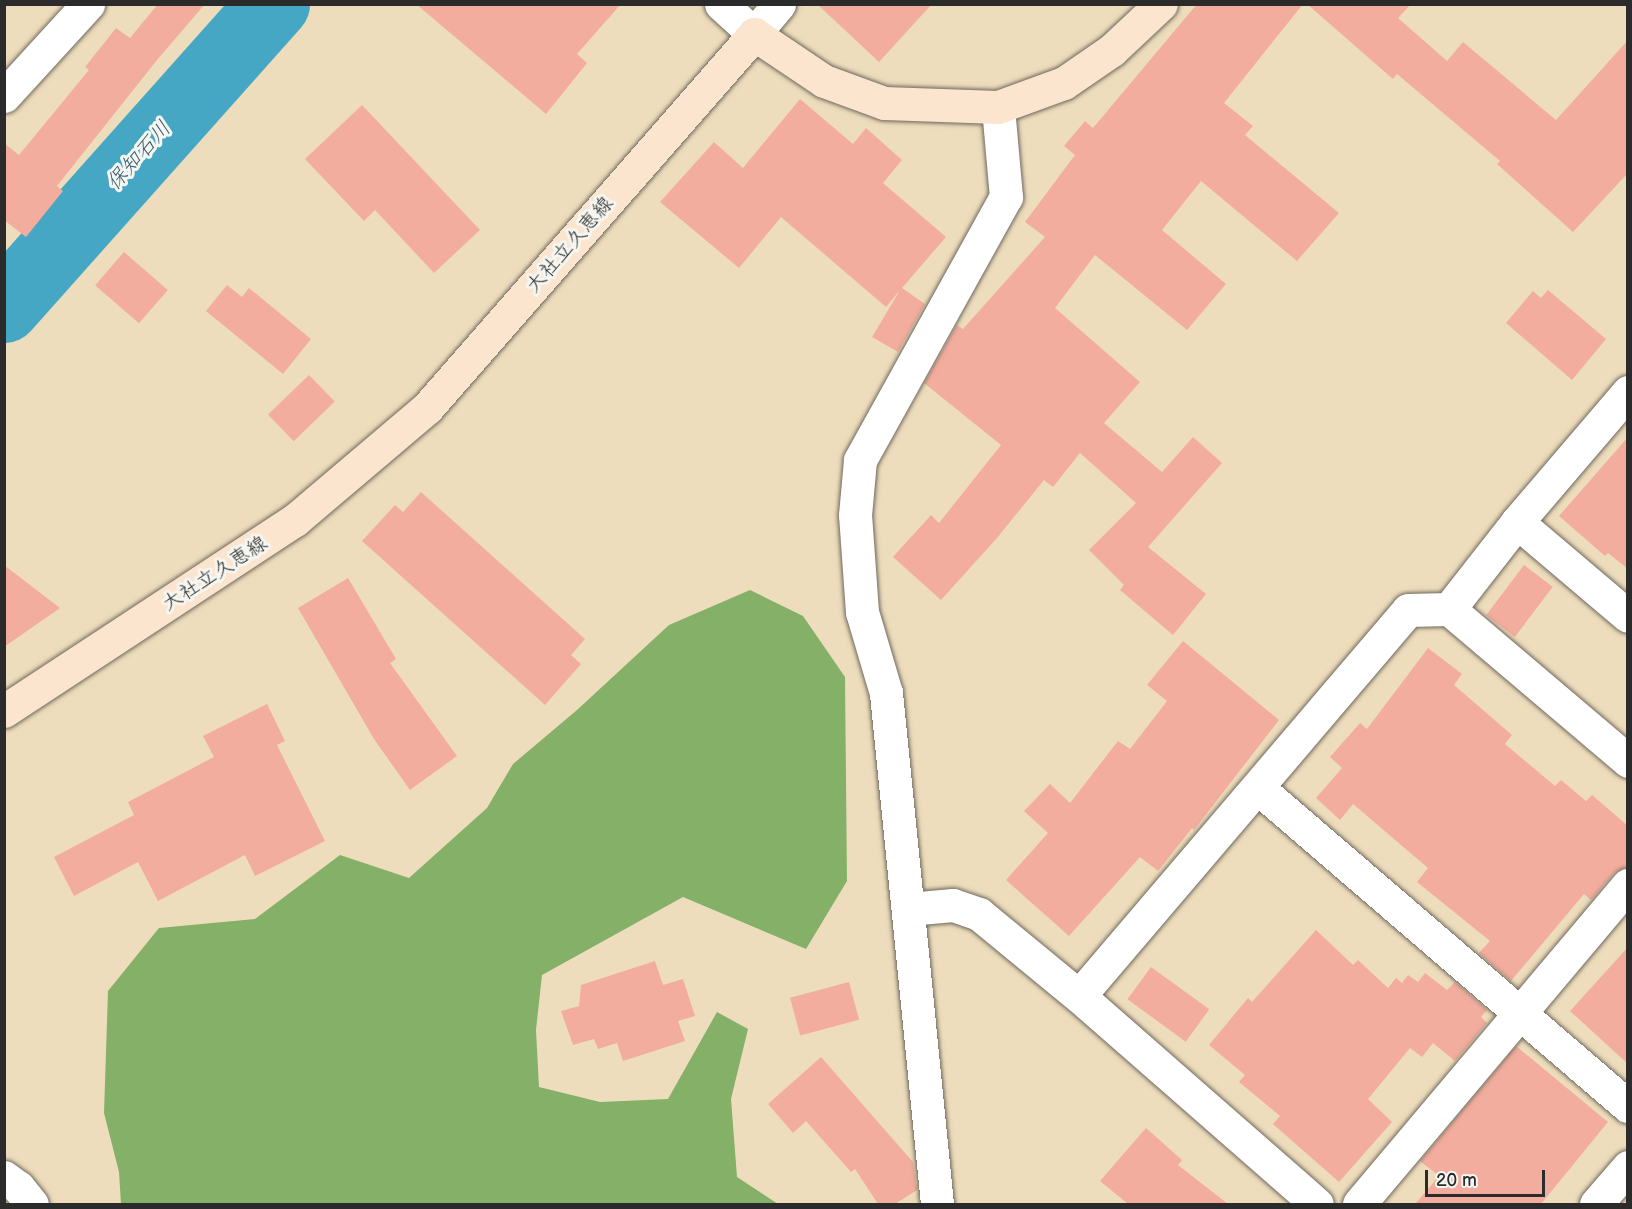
<!DOCTYPE html>
<meta charset="utf-8">
<style>
body{margin:0}
#map{position:relative;width:1632px;height:1209px;overflow:hidden;background:#eeddbc;font-family:"Balsamiq Sans","Klee One",sans-serif}
div>[style]{position:absolute}
.forest>*{inset:0;background:#85b068}
.river>*{height:72px;margin:-36px;padding:0 36px;transform-origin:36px;border-radius:36px;background:#45a7c4}
.building>*{inset:0;background:#f3ad9e;transform-origin:0 0}
.roads{filter:drop-shadow(0 0 2px #6f695e) drop-shadow(0 0 2px #6f695e)}
.minor>*{height:33px;margin:-16.5px;padding:0 16.5px;transform-origin:16.5px;border-radius:16.5px;background:#fff}
.secondary>*{height:33px;margin:-16.5px;padding:0 16.5px;transform-origin:16.5px;border-radius:16.5px;background:#fbe5cf}
span{translate:-50% -50%;white-space:nowrap;text-align:center;line-height:1.15;-webkit-text-stroke:6px #f6f6f2;paint-order:stroke}
.street-label{font-size:20px;color:#2b2b2b}
.water-label{font-size:21px;color:#355d68;font-style:italic}
.frame{position:absolute;inset:0;border:6px solid #2b2b2b;pointer-events:none}
.scale{position:absolute;left:1425px;top:1170px;width:120px;height:27px;box-sizing:border-box;border:3px solid #2b2b2b;border-top:0;padding-left:8px;font-size:18px;line-height:21px;white-space:nowrap;color:#2b2b2b;-webkit-text-stroke:4px #f6f6f2;paint-order:stroke}
</style>
<div id="map">
<div class="forest">
<i style="clip-path:polygon(750px 590px,803px 616px,845px 677px,847px 881px,806px 949px,683px 897px,542px 975px,536px 1030px,539px 1087px,600px 1102px,668px 1099px,717px 1012px,748px 1029px,731px 1099px,737px 1177px,778px 1204px,121px 1204px,119px 1172px,104px 1113px,108px 991px,159px 928px,255px 919px,340px 855px,409px 878px,487px 808px,513px 764px,577px 710px,669px 625px)"></i>
</div>
<div class="river">
<i style="left:4px;top:307px;width:406px;rotate:-48.3deg"></i>
</div>
<div class="building">
<i style="clip-path:polygon(158px 4px,205px 4px,157px 60px,57px 186px,63px 191px,26px 237px,4px 220px,4px 143px,19px 155px,89px 70px,85px 67px,116px 28px,130px 38px)"></i>
<i style="clip-path:polygon(416px 4px,621px 4px,577px 54px,587px 63px,546px 114px)"></i>
<i style="clip-path:polygon(817px 4px,932px 4px,879px 62px)"></i>
<i style="clip-path:polygon(1197px 4px,1303px 4px,1224px 103px,1253px 126px,1245px 135px,1339px 213px,1297px 261px,1201px 181px,1162px 230px,1226px 284px,1187px 330px,1095px 255px,1055px 308px,1140px 382px,1104px 423px,1162px 472px,1193px 437px,1222px 463px,1148px 547px,1206px 594px,1173px 635px,1120px 590px,1124px 585px,1089px 550px,1136px 503px,1080px 453px,1053px 487px,1044px 480px,997px 538px,941px 600px,893px 557px,931px 515px,939px 523px,1001px 445px,924px 383px,957px 325px,963px 329px,1045px 237px,1025px 222px,1075px 155px,1064px 146px,1085px 121px,1093px 128px)"></i>
<i style="clip-path:polygon(1307px 4px,1411px 4px,1398px 18px,1447px 61px,1463px 42px,1556px 120px,1628px 40px,1628px 173px,1573px 232px,1497px 164px,1500px 161px,1397px 74px,1393px 79px)"></i>
<i style="clip-path:polygon(800px 99px,853px 144px,866px 128px,902px 160px,883px 183px,946px 237px,902px 288px,925px 304px,898px 352px,872px 337px,900px 290px,886px 307px,781px 217px,739px 268px,660px 202px,714px 142px,743px 168px)"></i>
<i style="clip-path:polygon(362px 105px,480px 230px,434px 273px,375px 210px,364px 221px,305px 159px)"></i>
<i style="left:124px;top:252px;width:58px;height:44px;rotate:41deg"></i>
<i style="clip-path:polygon(227px 285px,242px 297px,249px 288px,311px 339px,283px 374px,206px 311px)"></i>
<i style="clip-path:polygon(1548px 290px,1606px 339px,1572px 380px,1506px 323px,1533px 291px,1541px 298px)"></i>
<i style="left:309px;top:375px;width:37px;height:57px;rotate:46deg"></i>
<i style="clip-path:polygon(1628px 437px,1628px 569px,1608px 553px,1605px 556px,1559px 516px)"></i>
<i style="clip-path:polygon(421px 492px,585px 639px,571px 655px,581px 664px,545px 705px,362px 541px,395px 505px,403px 512px)"></i>
<i style="clip-path:polygon(4px 565px,60px 608px,4px 647px)"></i>
<i style="left:1524px;top:565px;width:36px;height:63px;rotate:37deg"></i>
<i style="clip-path:polygon(348px 578px,396px 659px,390px 663px,457px 756px,410px 790px,374px 739px,298px 608px)"></i>
<i style="clip-path:polygon(1183px 641px,1279px 720px,1194px 830px,1192px 828px,1158px 871px,1140px 857px,1069px 936px,1006px 880px,1048px 833px,1024px 811px,1050px 784px,1070px 803px,1118px 741px,1130px 749px,1167px 701px,1147px 685px)"></i>
<i style="clip-path:polygon(1428px 648px,1462px 674px,1454px 685px,1512px 735px,1505px 744px,1555px 786px,1561px 780px,1586px 801px,1592px 795px,1628px 826px,1628px 867px,1614px 873px,1591px 900px,1584px 894px,1511px 981px,1479px 953px,1490px 941px,1417px 882px,1428px 868px,1353px 804px,1340px 820px,1316px 798px,1342px 768px,1330px 757px,1360px 723px,1367px 729px)"></i>
<i style="clip-path:polygon(267px 704px,285px 741px,277px 745px,325px 841px,255px 876px,245px 855px,158px 901px,138px 862px,74px 896px,54px 857px,134px 815px,128px 802px,214px 757px,203px 736px)"></i>
<i style="clip-path:polygon(1316px 930px,1353px 965px,1358px 960px,1388px 988px,1396px 978px,1402px 983px,1408px 975px,1418px 982px,1425px 973px,1447px 990px,1455px 982px,1487px 1010px,1481px 1017px,1487px 1023px,1455px 1061px,1433px 1043px,1422px 1057px,1410px 1048px,1368px 1099px,1392px 1122px,1339px 1182px,1273px 1124px,1280px 1116px,1239px 1082px,1245px 1075px,1209px 1045px,1248px 998px,1252px 1002px)"></i>
<i style="clip-path:polygon(1628px 947px,1628px 1064px,1570px 1011px)"></i>
<i style="clip-path:polygon(655px 961px,663px 985px,683px 979px,695px 1016px,678px 1021px,685px 1041px,623px 1061px,617px 1043px,598px 1049px,594px 1039px,573px 1045px,561px 1011px,579px 1006px,581px 985px)"></i>
<i style="left:1151px;top:967px;width:72px;height:40px;rotate:36deg"></i>
<i style="left:849px;top:982px;width:39px;height:61px;rotate:75deg"></i>
<i style="clip-path:polygon(1516px 1046px,1608px 1122px,1541px 1204px,1415px 1204px,1439px 1176px,1420px 1161px)"></i>
<i style="clip-path:polygon(821px 1057px,913px 1162px,917px 1190px,895px 1204px,878px 1204px,855px 1169px,851px 1172px,806px 1121px,793px 1133px,768px 1104px)"></i>
<i style="clip-path:polygon(1146px 1128px,1182px 1160px,1178px 1165px,1228px 1204px,1128px 1204px,1100px 1181px)"></i>
</div>
<div class="roads">
<div class="minor">
<i style="left:721px;top:4px;width:45px;rotate:42.3deg"></i>
<i style="left:754px;top:34px;width:39px;rotate:-50deg"></i>
<i style="left:4px;top:96px;width:125px;rotate:-47.6deg"></i>
<i style="left:1517px;top:522px;width:145px;rotate:40.3deg"></i>
<i style="left:1449px;top:609px;width:110px;rotate:-52deg"></i>
<i style="left:1517px;top:522px;width:171px;rotate:-49.5deg"></i>
<i style="left:1258px;top:788px;width:488px;rotate:40.7deg"></i>
<i style="left:908px;top:909px;width:45px;rotate:-5.1deg"></i>
<i style="left:953px;top:905px;width:28px;rotate:19deg"></i>
<i style="left:979px;top:914px;width:129px;rotate:39.4deg"></i>
<i style="left:1079px;top:996px;width:316px;rotate:41.2deg"></i>
<i style="left:1079px;top:996px;width:507px;rotate:-49.56deg"></i>
<i style="left:1408px;top:610px;width:41px;rotate:-1.4deg"></i>
<i style="left:1449px;top:609px;width:235px;rotate:40.3deg"></i>
<i style="left:4px;top:1177px;width:17px;rotate:36deg"></i>
<i style="left:18px;top:1187px;width:22px;rotate:51deg"></i>
<i style="left:937px;top:1204px;width:514px;rotate:-95.7deg"></i>
<i style="left:886px;top:693px;width:84px;rotate:-106.5deg"></i>
<i style="left:862px;top:612px;width:97px;rotate:-94.1deg"></i>
<i style="left:855px;top:515px;width:55px;rotate:-84.8deg"></i>
<i style="left:860px;top:460px;width:301px;rotate:-61deg"></i>
<i style="left:1006px;top:197px;width:90px;rotate:-95.1deg"></i>
<i style="left:1359px;top:1204px;width:417px;rotate:-49.9deg"></i>
<i style="left:1596px;top:1204px;width:49px;rotate:-49.1deg"></i>
</div>
<div class="secondary">
<i style="left:4px;top:711px;width:348px;rotate:-33.3deg"></i>
<i style="left:295px;top:520px;width:173px;rotate:-40.3deg"></i>
<i style="left:427px;top:408px;width:497px;rotate:-48.8deg"></i>
<i style="left:754px;top:34px;width:84px;rotate:33.9deg"></i>
<i style="left:824px;top:81px;width:64px;rotate:20.1deg"></i>
<i style="left:884px;top:103px;width:114px;rotate:2deg"></i>
<i style="left:998px;top:107px;width:70px;rotate:-20deg"></i>
<i style="left:1064px;top:83px;width:58px;rotate:-34.5deg"></i>
<i style="left:1112px;top:50px;width:67px;rotate:-43.2deg"></i>
</div>
</div>
<div class="street-label">
<span style="left:570px;top:245px;rotate:-49deg">大社立久恵線</span>
<span style="left:215px;top:574px;rotate:-33deg">大社立久恵線</span>
</div>
<div class="water-label">
<span style="left:139px;top:156px;rotate:-48deg">保知石川</span>
</div>
<div class="frame"></div>
<div class="scale">20 m</div>
</div>
